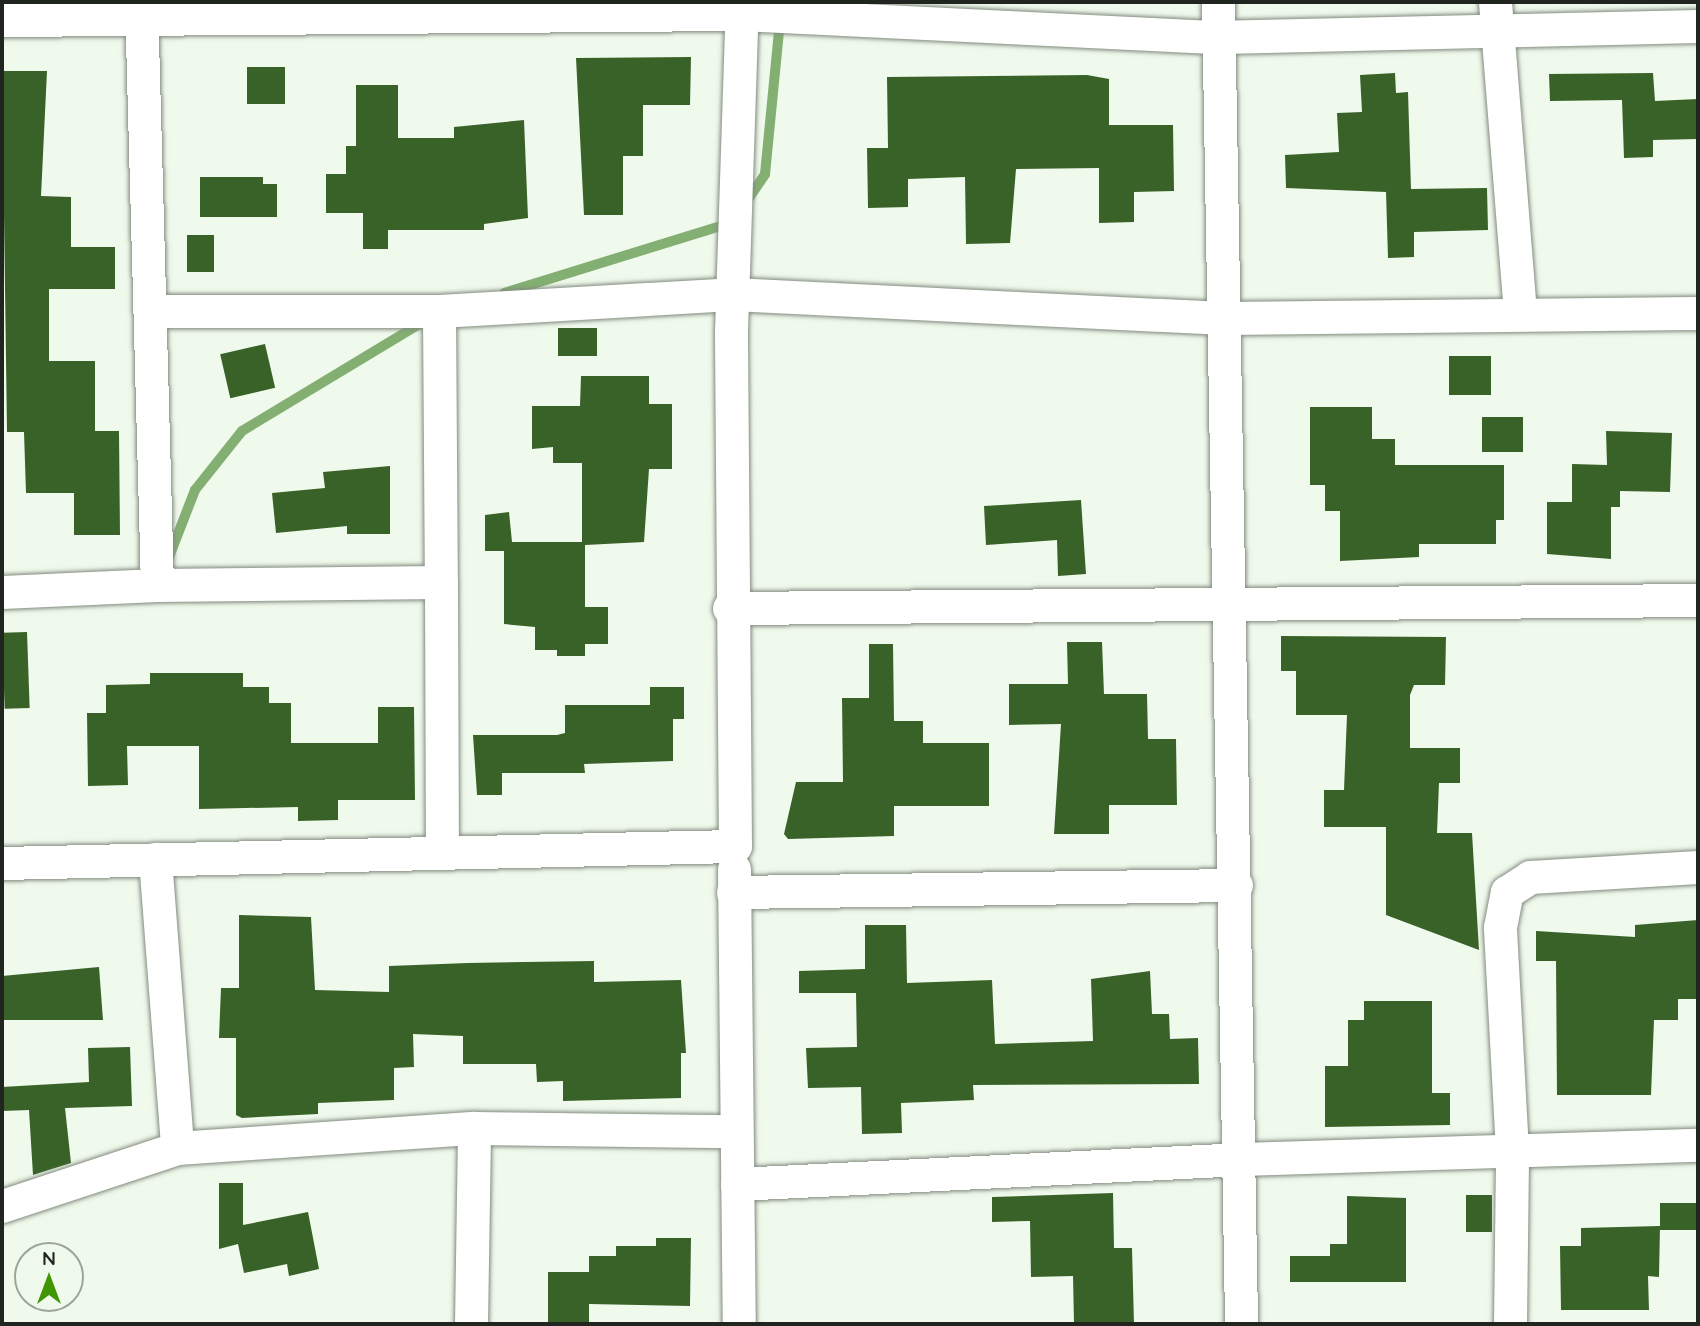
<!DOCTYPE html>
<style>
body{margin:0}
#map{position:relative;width:1700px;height:1326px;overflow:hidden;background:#eff9ec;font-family:Quicksand,sans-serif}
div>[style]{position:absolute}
.stream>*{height:10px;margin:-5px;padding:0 5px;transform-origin:5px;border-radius:5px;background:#83af72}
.building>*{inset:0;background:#396228;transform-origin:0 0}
.roads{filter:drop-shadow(0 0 2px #828b7f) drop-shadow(0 0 2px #828b7f)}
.street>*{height:33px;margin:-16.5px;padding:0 16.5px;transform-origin:16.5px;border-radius:16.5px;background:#fff}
span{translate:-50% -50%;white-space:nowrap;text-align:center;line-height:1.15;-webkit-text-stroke:7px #eff9ec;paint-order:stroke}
.frame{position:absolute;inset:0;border:4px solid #212520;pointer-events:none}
.north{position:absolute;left:14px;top:1242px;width:70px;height:70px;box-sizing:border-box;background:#eff9ec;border:2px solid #9da49a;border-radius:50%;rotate:0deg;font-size:19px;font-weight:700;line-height:28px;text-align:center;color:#212520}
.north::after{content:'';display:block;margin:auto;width:24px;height:32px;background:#409503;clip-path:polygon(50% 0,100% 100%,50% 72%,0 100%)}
</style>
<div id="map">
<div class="stream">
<i style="left:745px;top:204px;width:36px;rotate:-56deg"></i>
<i style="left:765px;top:174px;width:153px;rotate:-84.4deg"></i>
<i style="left:504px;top:293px;width:237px;rotate:-17.2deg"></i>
<i style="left:169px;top:557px;width:72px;rotate:-68.8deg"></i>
<i style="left:195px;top:490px;width:75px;rotate:-51.5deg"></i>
<i style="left:242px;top:431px;width:213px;rotate:-31.1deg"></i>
</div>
<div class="building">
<i style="clip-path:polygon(691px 57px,690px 105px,643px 105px,643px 156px,623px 156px,623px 215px,584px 215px,576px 58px)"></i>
<i style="left:247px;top:67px;width:38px;height:37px"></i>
<i style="clip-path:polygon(2px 71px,47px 71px,41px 196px,71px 197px,71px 247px,115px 247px,115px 289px,49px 289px,49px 361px,95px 361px,95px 431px,119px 431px,120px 535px,74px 535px,74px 493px,26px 493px,24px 432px,7px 432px)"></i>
<i style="clip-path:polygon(1395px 73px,1396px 93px,1408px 92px,1411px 189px,1487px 188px,1488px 230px,1414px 232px,1414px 257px,1388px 258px,1386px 192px,1286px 188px,1285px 155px,1339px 152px,1337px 113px,1362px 112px,1360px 75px)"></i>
<i style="clip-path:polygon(1653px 73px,1655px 101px,1698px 99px,1698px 139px,1653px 140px,1653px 157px,1624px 158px,1622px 100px,1550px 101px,1549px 74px)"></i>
<i style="clip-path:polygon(1087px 75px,1109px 79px,1109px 125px,1173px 125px,1174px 191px,1134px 192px,1134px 222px,1099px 223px,1099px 168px,1016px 169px,1010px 243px,966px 244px,965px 177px,908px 179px,908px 207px,868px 208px,867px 148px,888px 148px,887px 77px)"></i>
<i style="clip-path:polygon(356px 85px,398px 85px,398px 138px,454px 138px,454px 127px,524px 120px,528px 218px,484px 224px,484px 230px,388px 230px,388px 249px,363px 249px,363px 213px,326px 213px,326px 174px,346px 174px,346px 146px,356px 146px)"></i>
<i style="clip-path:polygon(200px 177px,263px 177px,263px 184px,277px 184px,277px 217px,200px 217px)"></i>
<i style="left:187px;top:235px;width:27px;height:37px"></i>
<i style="left:558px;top:328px;width:39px;height:28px"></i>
<i style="left:265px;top:344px;width:45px;height:46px;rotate:77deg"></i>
<i style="left:1449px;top:356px;width:42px;height:39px"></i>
<i style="clip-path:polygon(581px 376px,649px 376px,649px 404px,672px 404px,672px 469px,649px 469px,644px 542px,585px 545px,585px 607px,608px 607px,608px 644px,585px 644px,585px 656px,557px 656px,557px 650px,535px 650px,535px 627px,504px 624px,504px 551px,485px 551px,485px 515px,509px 512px,512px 542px,582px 542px,582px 463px,553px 463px,553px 447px,532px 449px,532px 406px,580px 406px)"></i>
<i style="clip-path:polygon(1310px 407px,1372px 407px,1372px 439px,1395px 439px,1395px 465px,1504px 465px,1504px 520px,1496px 520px,1496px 544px,1419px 544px,1419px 557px,1340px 561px,1340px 511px,1325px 511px,1325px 485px,1310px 485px)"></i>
<i style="left:1482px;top:417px;width:41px;height:35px"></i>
<i style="clip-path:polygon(1606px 431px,1672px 433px,1670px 492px,1620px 491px,1620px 507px,1611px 507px,1611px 559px,1547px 554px,1547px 502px,1572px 502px,1572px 464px,1607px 465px)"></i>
<i style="clip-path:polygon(390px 466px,390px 534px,347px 534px,347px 526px,276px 533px,272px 493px,325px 488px,323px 472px)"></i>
<i style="clip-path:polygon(1081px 500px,1086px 574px,1058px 576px,1057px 540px,986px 545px,984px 506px)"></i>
<i style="left:27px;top:632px;width:76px;height:25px;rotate:88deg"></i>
<i style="clip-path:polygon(1281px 636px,1446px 637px,1445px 685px,1414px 685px,1410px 695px,1410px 748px,1460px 748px,1460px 783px,1439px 783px,1437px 833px,1472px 833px,1479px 950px,1386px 915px,1386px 827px,1324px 827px,1324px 790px,1344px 790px,1347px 715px,1296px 715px,1296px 671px,1281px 671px)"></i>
<i style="clip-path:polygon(1067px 642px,1102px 642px,1104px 694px,1147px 694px,1148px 739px,1176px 739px,1177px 805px,1109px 805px,1109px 834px,1054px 834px,1061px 724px,1009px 725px,1009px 684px,1068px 684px)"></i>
<i style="clip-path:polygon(869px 644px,893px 644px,894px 721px,923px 721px,923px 743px,989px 743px,989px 806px,894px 806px,894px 836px,788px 839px,784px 834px,796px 782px,843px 782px,842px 698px,869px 698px)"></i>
<i style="clip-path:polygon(150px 673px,243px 673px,243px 687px,269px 687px,269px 703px,291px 703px,291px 743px,378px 743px,378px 707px,414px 707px,415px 800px,338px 800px,338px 820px,298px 821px,298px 807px,199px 809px,199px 746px,127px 746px,128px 785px,88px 786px,87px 713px,106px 713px,106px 685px,150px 684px)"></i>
<i style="clip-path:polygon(650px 687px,684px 687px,684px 719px,673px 719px,673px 761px,584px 764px,585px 773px,502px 773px,502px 795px,477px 795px,473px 735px,557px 735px,565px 733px,565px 705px,650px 705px)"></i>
<i style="clip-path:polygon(239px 915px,311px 917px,315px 990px,389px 992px,389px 966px,468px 963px,594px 961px,594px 982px,681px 980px,686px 1053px,681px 1053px,681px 1098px,563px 1101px,563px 1081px,537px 1082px,536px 1064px,463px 1064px,463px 1036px,413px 1034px,414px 1067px,394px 1068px,394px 1100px,318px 1103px,318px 1114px,242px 1118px,236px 1115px,236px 1038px,219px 1038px,221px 988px,239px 988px)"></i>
<i style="clip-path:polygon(1698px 920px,1698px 999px,1678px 999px,1678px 1020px,1654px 1020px,1651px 1095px,1557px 1095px,1556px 961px,1536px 961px,1536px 931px,1635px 937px,1635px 925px)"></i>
<i style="clip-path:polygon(865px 925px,906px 925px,907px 983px,992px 980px,995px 1044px,1093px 1041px,1091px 979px,1150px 971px,1152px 1014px,1169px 1014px,1170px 1039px,1198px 1038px,1199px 1084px,973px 1085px,974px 1100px,901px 1103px,902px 1133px,862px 1134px,861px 1087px,808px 1088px,806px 1048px,857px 1047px,856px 993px,799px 993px,799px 971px,865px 969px)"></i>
<i style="clip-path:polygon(99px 967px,103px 1020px,2px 1020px,2px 976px)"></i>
<i style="clip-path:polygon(1364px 1001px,1432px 1001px,1432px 1093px,1450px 1093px,1450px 1125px,1325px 1127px,1325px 1066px,1348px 1066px,1348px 1020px,1364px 1020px)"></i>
<i style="clip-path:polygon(130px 1047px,132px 1106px,65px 1108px,71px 1163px,33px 1175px,29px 1110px,2px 1111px,2px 1087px,89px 1082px,88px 1048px)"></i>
<i style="clip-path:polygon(219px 1183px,243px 1183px,243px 1225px,308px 1212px,319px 1269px,289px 1276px,287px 1264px,244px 1273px,238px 1244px,219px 1249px)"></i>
<i style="clip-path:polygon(1113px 1193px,1114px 1248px,1132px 1248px,1134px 1324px,1074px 1324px,1073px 1276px,1031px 1277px,1030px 1221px,992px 1222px,992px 1197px)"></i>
<i style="left:1492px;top:1195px;width:37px;height:26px;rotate:90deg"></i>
<i style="clip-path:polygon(1347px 1196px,1406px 1198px,1406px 1282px,1290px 1282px,1290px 1256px,1330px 1256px,1330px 1244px,1347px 1244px)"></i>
<i style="left:1660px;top:1203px;width:38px;height:27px"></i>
<i style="clip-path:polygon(1660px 1226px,1659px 1277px,1648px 1276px,1649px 1310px,1561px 1310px,1560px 1246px,1581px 1246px,1581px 1228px)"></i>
<i style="clip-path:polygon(656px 1238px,691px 1238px,690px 1306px,589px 1304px,589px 1324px,548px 1324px,548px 1272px,589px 1272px,589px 1256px,616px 1256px,616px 1246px,656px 1246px)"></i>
</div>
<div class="roads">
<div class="street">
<i style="left:141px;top:2px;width:583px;rotate:88.43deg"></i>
<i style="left:157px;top:585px;width:284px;rotate:-0.6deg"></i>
<i style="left:441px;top:582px;width:268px;rotate:89.8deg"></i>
<i style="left:1218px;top:2px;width:1322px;rotate:89deg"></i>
<i style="left:1495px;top:2px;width:311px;rotate:85.4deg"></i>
<i style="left:2px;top:20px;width:739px;rotate:-0.47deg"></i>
<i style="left:741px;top:14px;width:477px;rotate:2.8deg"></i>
<i style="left:1217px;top:37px;width:481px;rotate:-1.3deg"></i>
<i style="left:154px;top:311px;width:285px"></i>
<i style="left:439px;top:311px;width:293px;rotate:-3.3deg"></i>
<i style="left:732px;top:294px;width:493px;rotate:2.8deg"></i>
<i style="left:1224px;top:318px;width:474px;rotate:-0.6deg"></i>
<i style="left:439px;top:311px;width:271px;rotate:89.6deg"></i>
<i style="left:2px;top:592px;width:155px;rotate:-2.6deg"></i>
<i style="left:729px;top:608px;width:969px;rotate:-0.47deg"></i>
<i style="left:155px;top:859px;width:290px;rotate:85.6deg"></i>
<i style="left:2px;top:863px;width:733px;rotate:-1.33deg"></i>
<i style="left:735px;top:846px;width:515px;rotate:-90.45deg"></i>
<i style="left:731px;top:331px;width:329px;rotate:-88.1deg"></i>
<i style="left:734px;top:869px;width:455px;rotate:89.4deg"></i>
<i style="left:733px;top:892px;width:503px;rotate:-0.8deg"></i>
<i style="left:737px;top:1184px;width:506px;rotate:-2.83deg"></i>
<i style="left:1242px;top:1159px;width:456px;rotate:-1.8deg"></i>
<i style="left:2px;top:1206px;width:184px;rotate:-18.3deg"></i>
<i style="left:177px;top:1148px;width:298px;rotate:-3.9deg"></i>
<i style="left:474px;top:1128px;width:261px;rotate:0.7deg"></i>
<i style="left:471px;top:1324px;width:196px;rotate:-89.1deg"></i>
<i style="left:1510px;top:1324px;width:173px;rotate:-89.3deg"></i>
<i style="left:1512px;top:1151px;width:224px;rotate:-93.1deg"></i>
<i style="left:1500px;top:927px;width:36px;rotate:-79deg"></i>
<i style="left:1507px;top:892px;width:27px;rotate:-33deg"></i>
<i style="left:1530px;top:877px;width:168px;rotate:-3.4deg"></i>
</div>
</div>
<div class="frame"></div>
<div class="north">N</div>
</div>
